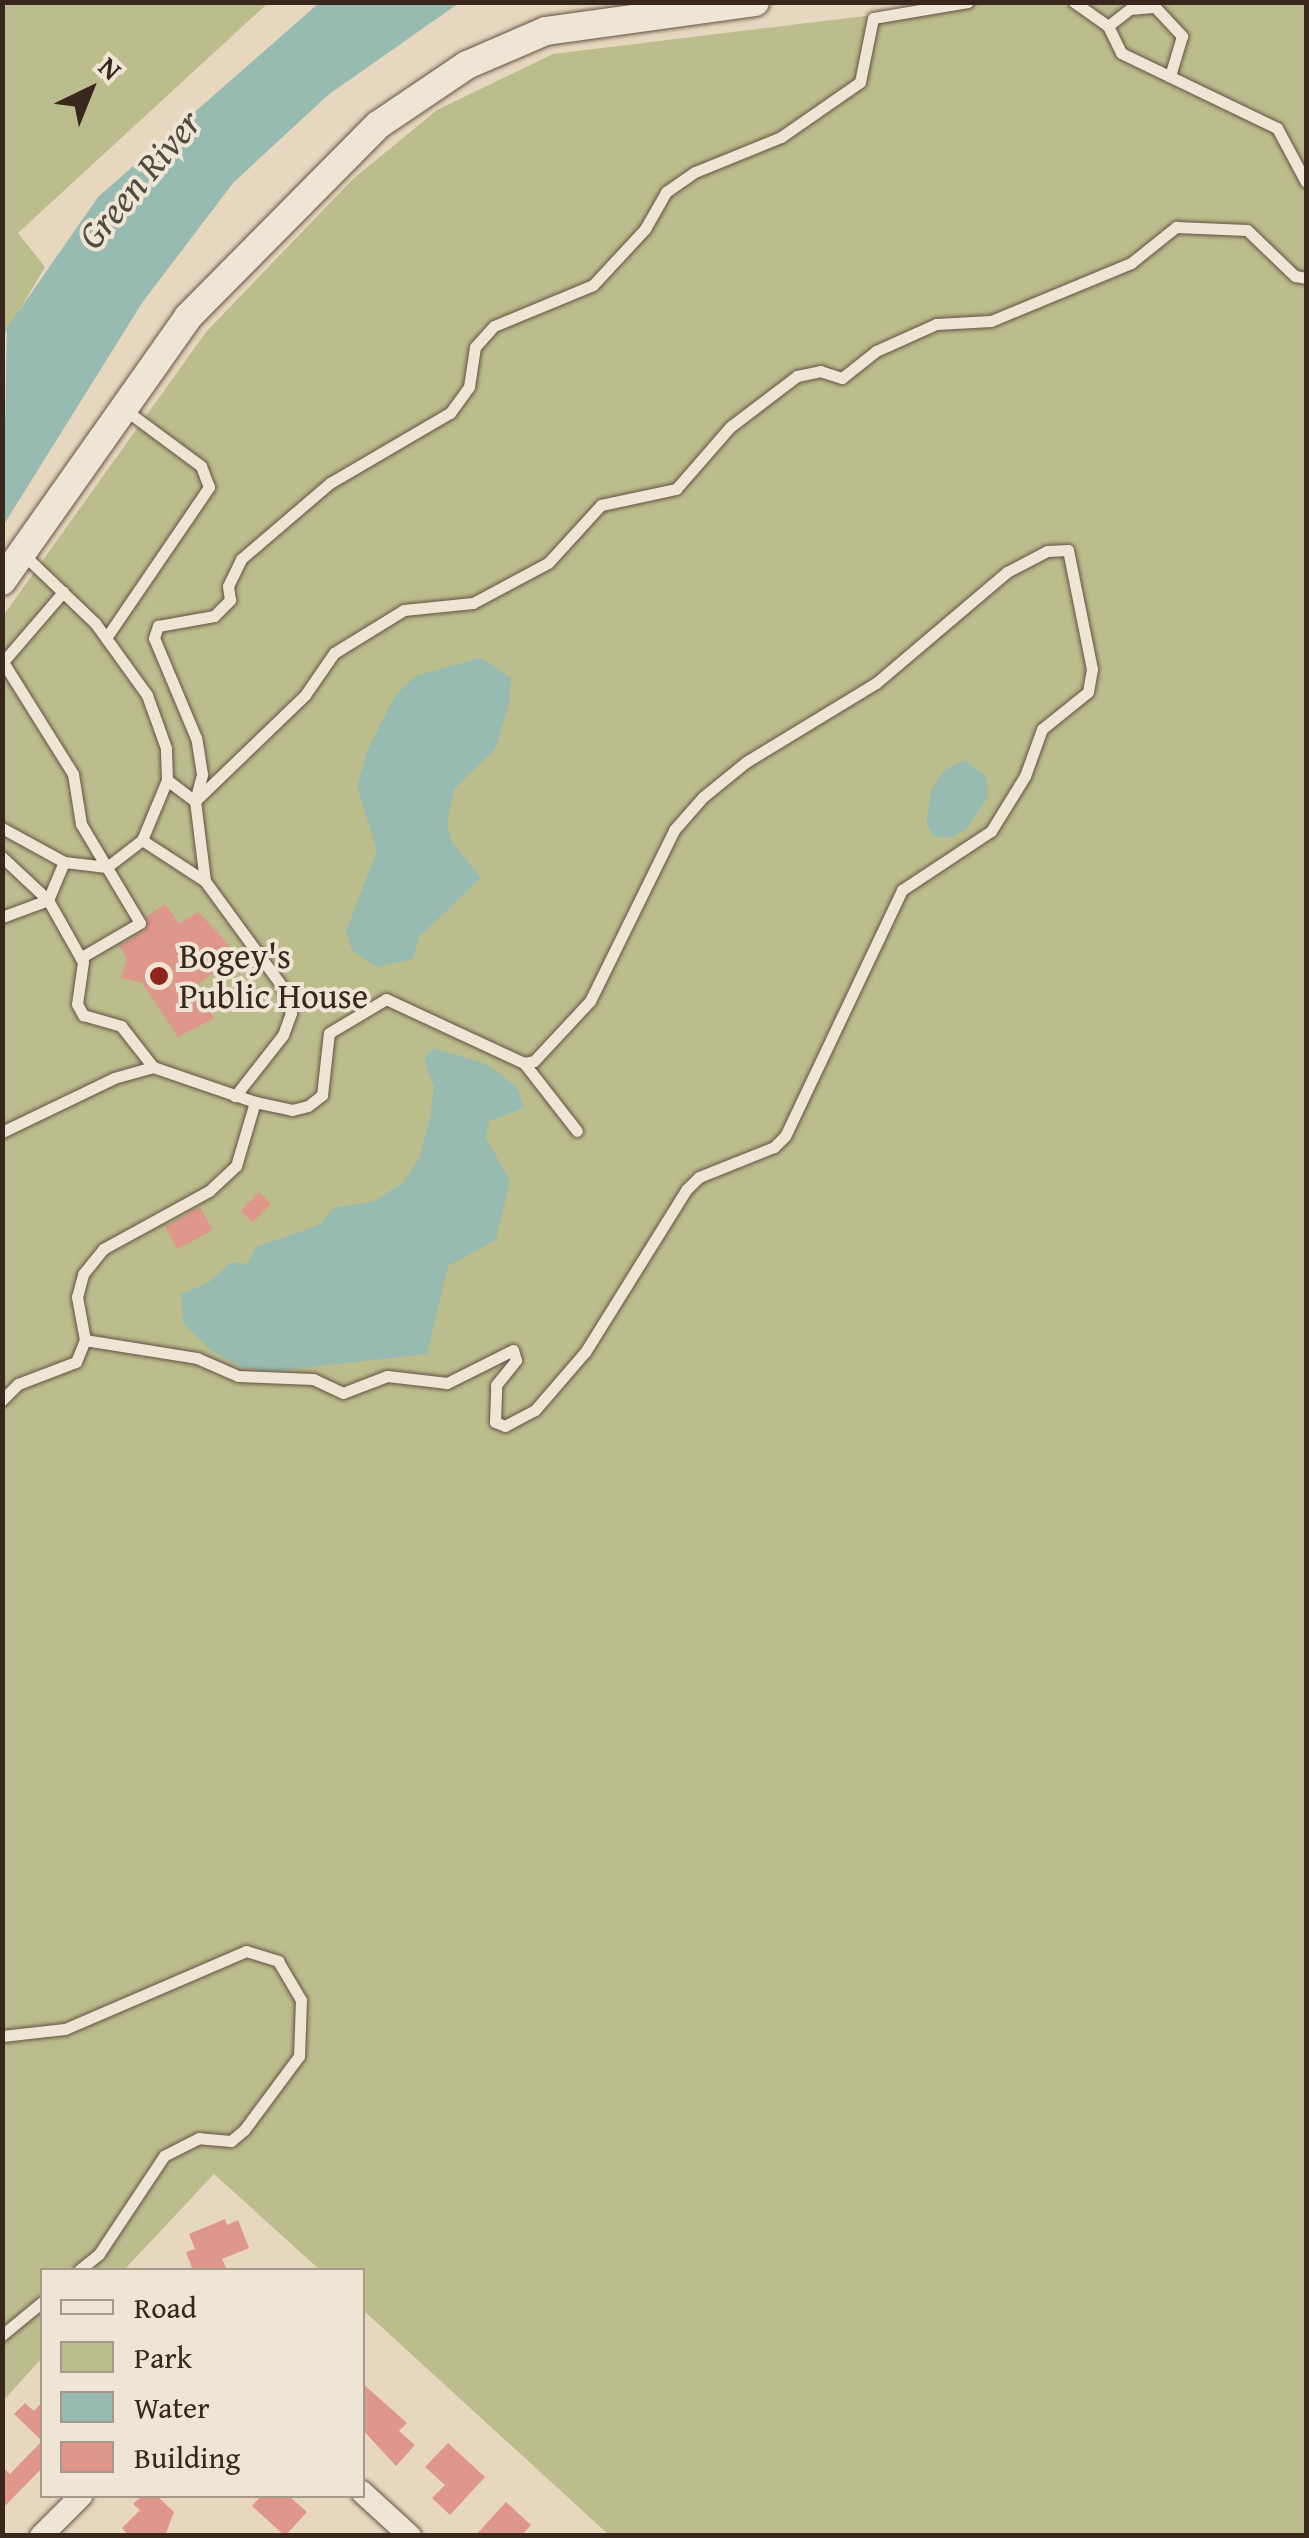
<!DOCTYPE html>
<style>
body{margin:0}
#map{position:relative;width:1309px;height:2538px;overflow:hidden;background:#e7d7be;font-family:"Gentium Book Plus",serif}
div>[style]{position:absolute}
.green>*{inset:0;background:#bcbd8d}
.water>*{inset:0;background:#97bab1}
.building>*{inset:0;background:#df968b;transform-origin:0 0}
.roads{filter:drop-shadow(0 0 2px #645244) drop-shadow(0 0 2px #645244)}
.service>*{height:11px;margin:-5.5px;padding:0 5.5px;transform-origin:5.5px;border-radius:5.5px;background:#efe5d5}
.minor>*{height:22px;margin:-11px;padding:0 11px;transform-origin:11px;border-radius:11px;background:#efe5d5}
.tertiary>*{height:28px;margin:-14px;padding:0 14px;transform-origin:14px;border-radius:14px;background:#efe5d5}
.dots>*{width:28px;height:28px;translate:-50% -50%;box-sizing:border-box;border:5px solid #efe5d5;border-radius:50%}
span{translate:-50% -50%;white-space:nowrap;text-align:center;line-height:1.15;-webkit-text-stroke:8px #efe5d5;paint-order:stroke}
.poi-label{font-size:35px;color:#39261c}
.left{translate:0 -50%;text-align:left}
.water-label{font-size:38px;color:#504b41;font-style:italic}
.frame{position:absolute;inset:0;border:5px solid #39261c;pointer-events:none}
.legend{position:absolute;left:40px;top:2268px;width:325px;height:230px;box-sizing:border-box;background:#efe5d5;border:2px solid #a6998b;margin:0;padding:12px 18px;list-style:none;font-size:30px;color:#39261c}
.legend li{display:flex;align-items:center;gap:20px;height:50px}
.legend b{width:50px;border:2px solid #a6998b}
.north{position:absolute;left:40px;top:40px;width:100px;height:100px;-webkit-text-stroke:8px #efe5d5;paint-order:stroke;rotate:43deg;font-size:28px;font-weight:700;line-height:40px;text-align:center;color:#39261c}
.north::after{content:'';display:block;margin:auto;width:35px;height:45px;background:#39261c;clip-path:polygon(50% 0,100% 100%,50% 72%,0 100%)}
</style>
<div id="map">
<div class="green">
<i style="clip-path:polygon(2px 3px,268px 3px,18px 233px,45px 267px,3px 338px)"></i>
<i style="clip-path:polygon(972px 3px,1306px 3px,1306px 2535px,609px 2535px,363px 2310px,362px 2270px,320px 2270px,214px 2174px,124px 2270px,42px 2270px,42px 2358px,3px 2401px,3px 616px,206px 332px,353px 179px,437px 110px,553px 54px)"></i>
</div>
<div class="water">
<i style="clip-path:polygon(319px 3px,459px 3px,328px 95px,233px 183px,142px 303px,3px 526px,7px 328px,98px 197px)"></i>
<i style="clip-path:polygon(480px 658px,511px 677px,509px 705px,495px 749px,454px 789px,447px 825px,451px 841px,481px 878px,419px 937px,413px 959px,377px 967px,352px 950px,346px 931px,377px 851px,357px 786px,369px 747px,395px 696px,415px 676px)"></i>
<i style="clip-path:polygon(965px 760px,987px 778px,988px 797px,967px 828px,952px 837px,934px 837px,926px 824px,931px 791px,943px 771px)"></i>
<i style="clip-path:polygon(433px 1048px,486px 1064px,517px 1087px,524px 1108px,489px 1121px,486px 1138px,510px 1181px,496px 1240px,448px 1266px,427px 1354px,276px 1371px,244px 1368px,213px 1352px,183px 1323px,181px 1294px,208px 1283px,232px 1262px,247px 1264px,256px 1247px,319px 1225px,335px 1207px,373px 1202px,404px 1182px,419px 1159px,430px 1119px,434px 1087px,424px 1059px)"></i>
</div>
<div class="building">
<i style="clip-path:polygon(165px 904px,179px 924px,198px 912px,231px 947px,226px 965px,194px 987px,214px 1018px,178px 1037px,142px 983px,121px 978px,127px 958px,119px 946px,146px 930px,147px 916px)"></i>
<i style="left:259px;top:1192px;width:17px;height:26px;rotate:45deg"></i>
<i style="left:200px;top:1207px;width:26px;height:40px;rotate:61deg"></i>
<i style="clip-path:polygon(225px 2219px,227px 2225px,238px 2220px,249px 2248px,222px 2259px,227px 2270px,193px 2270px,186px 2252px,195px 2249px,189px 2234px)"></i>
<i style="clip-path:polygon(362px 2383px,407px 2423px,399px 2431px,415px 2445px,396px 2466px,362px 2429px)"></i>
<i style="clip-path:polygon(42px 2402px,42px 2468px,2px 2509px,2px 2467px,10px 2474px,42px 2441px,14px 2414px,25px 2403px,34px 2411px)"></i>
<i style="clip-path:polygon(448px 2443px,485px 2477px,450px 2515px,432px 2498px,445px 2485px,425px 2467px)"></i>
<i style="clip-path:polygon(142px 2496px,157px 2496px,174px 2512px,165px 2536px,129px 2536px,122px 2528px,140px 2510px,133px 2504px)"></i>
<i style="clip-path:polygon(261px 2496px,289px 2496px,307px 2512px,285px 2536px,252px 2506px)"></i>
<i style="clip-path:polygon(506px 2502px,531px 2525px,521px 2536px,475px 2536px)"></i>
</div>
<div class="roads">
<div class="service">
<i style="left:1074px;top:2px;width:42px;rotate:35.2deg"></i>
<i style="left:1108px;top:26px;width:30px;rotate:64deg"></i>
<i style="left:1121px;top:53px;width:173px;rotate:25.7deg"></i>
<i style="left:1277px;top:128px;width:61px;rotate:61.8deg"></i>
<i style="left:1108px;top:26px;width:28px;rotate:-38deg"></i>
<i style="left:1130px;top:9px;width:25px;rotate:-5deg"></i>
<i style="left:1155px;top:7px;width:40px;rotate:47deg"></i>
<i style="left:1182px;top:36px;width:42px;rotate:106.7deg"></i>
<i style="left:106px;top:638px;width:183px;rotate:-55.7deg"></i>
<i style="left:209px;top:487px;width:22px;rotate:-111deg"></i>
<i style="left:201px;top:466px;width:96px;rotate:-143.5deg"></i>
<i style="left:3px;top:662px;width:132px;rotate:58deg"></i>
<i style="left:73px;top:774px;width:51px;rotate:80.9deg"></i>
<i style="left:81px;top:824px;width:115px;rotate:59.2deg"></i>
<i style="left:140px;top:923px;width:69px;rotate:149.7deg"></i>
<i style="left:2px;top:663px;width:94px;rotate:-49.3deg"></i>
<i style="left:167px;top:780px;width:35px;rotate:37deg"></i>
<i style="left:195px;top:801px;width:153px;rotate:-43.9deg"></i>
<i style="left:305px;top:695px;width:51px;rotate:-55.4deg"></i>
<i style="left:334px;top:653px;width:82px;rotate:-31.6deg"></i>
<i style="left:404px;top:610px;width:69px;rotate:-5.8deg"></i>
<i style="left:473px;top:603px;width:85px;rotate:-28.1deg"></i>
<i style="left:548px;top:563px;width:79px;rotate:-47.6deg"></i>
<i style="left:601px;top:505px;width:77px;rotate:-12deg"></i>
<i style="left:676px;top:489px;width:82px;rotate:-48.9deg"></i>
<i style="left:730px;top:427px;width:84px;rotate:-37.3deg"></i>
<i style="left:797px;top:376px;width:24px;rotate:-12deg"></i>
<i style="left:820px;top:371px;width:23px;rotate:18deg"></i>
<i style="left:842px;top:378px;width:43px;rotate:-38.5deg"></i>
<i style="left:876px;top:351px;width:66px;rotate:-24.2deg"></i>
<i style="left:936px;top:324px;width:55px;rotate:-3.1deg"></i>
<i style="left:991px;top:321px;width:152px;rotate:-22.5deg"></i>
<i style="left:1131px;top:263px;width:58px;rotate:-38.7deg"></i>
<i style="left:1176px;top:227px;width:71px;rotate:2.4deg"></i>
<i style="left:1247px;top:230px;width:66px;rotate:43.8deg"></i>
<i style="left:1295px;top:276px;width:11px;rotate:10deg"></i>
<i style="left:2px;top:828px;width:71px;rotate:28.7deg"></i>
<i style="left:64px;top:862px;width:43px;rotate:6.6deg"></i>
<i style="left:107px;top:867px;width:44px;rotate:-37.6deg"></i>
<i style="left:142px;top:840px;width:65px;rotate:-67.4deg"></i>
<i style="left:167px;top:780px;width:32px;rotate:-92deg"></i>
<i style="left:166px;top:748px;width:56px;rotate:-109.7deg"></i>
<i style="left:147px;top:695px;width:89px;rotate:-125.8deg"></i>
<i style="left:95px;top:623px;width:98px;rotate:-136.2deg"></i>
<i style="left:142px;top:840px;width:75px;rotate:33.1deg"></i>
<i style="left:205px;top:881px;width:134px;rotate:53.8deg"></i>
<i style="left:284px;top:989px;width:25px;rotate:74deg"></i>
<i style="left:291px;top:1013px;width:23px;rotate:110deg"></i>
<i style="left:283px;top:1035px;width:78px;rotate:128.2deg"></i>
<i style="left:2px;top:857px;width:63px;rotate:43.1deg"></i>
<i style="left:48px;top:900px;width:71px;rotate:60.6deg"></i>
<i style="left:83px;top:962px;width:42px;rotate:98.1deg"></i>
<i style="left:77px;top:1004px;width:13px;rotate:61deg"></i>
<i style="left:83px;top:1015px;width:40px;rotate:16deg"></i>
<i style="left:121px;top:1026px;width:52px;rotate:52deg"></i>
<i style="left:205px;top:881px;width:81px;rotate:-97.1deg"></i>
<i style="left:195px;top:801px;width:28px;rotate:-75deg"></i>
<i style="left:202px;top:774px;width:36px;rotate:-99deg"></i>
<i style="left:196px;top:738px;width:108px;rotate:-112.8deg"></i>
<i style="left:154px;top:638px;width:13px;rotate:-72deg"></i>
<i style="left:158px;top:626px;width:57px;rotate:-10.1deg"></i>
<i style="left:214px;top:616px;width:23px;rotate:-45deg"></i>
<i style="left:230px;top:600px;width:14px;rotate:-98deg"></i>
<i style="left:228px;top:586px;width:30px;rotate:-64deg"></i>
<i style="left:241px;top:559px;width:117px;rotate:-40.5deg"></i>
<i style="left:330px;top:483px;width:139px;rotate:-30.3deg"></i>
<i style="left:450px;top:413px;width:32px;rotate:-54deg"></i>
<i style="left:469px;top:387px;width:40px;rotate:-81.5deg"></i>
<i style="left:475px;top:347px;width:28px;rotate:-48deg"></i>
<i style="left:494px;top:326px;width:107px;rotate:-22.5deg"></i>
<i style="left:593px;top:285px;width:76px;rotate:-47.1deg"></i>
<i style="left:645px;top:229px;width:43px;rotate:-60.4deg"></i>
<i style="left:666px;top:192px;width:35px;rotate:-35deg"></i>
<i style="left:695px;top:172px;width:93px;rotate:-22.1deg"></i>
<i style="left:781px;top:137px;width:96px;rotate:-34.8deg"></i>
<i style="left:860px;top:82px;width:65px;rotate:-78.5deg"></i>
<i style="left:873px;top:18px;width:96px;rotate:-9.6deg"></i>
<i style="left:2px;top:917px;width:49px;rotate:-20.3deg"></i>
<i style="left:48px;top:900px;width:41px;rotate:-67.2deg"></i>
<i style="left:524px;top:1063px;width:86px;rotate:52.1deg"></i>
<i style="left:2px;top:1132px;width:124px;rotate:-25.7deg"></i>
<i style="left:114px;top:1078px;width:41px;rotate:-15.8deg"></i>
<i style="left:153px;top:1067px;width:108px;rotate:18.9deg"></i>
<i style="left:255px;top:1102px;width:38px;rotate:12deg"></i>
<i style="left:292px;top:1110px;width:16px;rotate:-14deg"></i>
<i style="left:308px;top:1106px;width:18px;rotate:-38deg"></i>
<i style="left:322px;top:1095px;width:62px;rotate:-83.6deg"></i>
<i style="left:329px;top:1033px;width:66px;rotate:-30.8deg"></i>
<i style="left:386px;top:999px;width:152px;rotate:24.9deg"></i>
<i style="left:524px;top:1063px;width:10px;rotate:-11deg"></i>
<i style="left:534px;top:1061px;width:82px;rotate:-47deg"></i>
<i style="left:590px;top:1001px;width:191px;rotate:-63.8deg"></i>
<i style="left:674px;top:830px;width:44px;rotate:-48.7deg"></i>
<i style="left:703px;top:797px;width:55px;rotate:-39.1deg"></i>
<i style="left:746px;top:762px;width:152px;rotate:-31.3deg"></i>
<i style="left:876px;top:683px;width:172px;rotate:-40.3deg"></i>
<i style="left:1007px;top:572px;width:45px;rotate:-27.7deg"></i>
<i style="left:1047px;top:551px;width:21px;rotate:-3deg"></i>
<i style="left:1068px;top:550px;width:121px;rotate:78.6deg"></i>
<i style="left:1092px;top:669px;width:23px;rotate:100deg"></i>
<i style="left:1088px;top:692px;width:59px;rotate:141.2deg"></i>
<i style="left:1042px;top:729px;width:50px;rotate:109.9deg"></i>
<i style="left:1025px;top:776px;width:65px;rotate:121.7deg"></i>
<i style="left:991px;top:831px;width:107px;rotate:146.5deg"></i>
<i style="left:902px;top:890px;width:272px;rotate:115.4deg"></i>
<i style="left:785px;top:1136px;width:16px;rotate:135deg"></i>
<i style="left:774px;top:1147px;width:81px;rotate:158.2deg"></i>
<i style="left:699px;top:1177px;width:18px;rotate:135deg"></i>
<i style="left:686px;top:1190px;width:191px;rotate:121.9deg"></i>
<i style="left:585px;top:1352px;width:77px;rotate:130.8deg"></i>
<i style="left:535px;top:1410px;width:34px;rotate:152deg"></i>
<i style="left:505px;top:1426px;width:11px;rotate:-158deg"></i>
<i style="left:495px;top:1422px;width:37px;rotate:-88deg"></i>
<i style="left:496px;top:1385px;width:32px;rotate:-51deg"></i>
<i style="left:516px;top:1360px;width:10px;rotate:-107deg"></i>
<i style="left:513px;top:1350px;width:74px;rotate:153.4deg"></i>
<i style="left:447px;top:1383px;width:60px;rotate:-173.3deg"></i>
<i style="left:387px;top:1376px;width:47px;rotate:158.9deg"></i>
<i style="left:343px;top:1393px;width:33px;rotate:-155deg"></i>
<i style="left:313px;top:1379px;width:75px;rotate:-177.7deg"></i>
<i style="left:238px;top:1376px;width:45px;rotate:-156.3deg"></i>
<i style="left:197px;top:1358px;width:113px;rotate:-170.9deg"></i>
<i style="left:2px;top:1400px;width:23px;rotate:-45deg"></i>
<i style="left:18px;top:1384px;width:62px;rotate:-20.8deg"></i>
<i style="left:76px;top:1362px;width:24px;rotate:-68deg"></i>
<i style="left:85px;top:1340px;width:44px;rotate:-100.5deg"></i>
<i style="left:77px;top:1297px;width:24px;rotate:-75deg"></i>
<i style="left:83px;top:1274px;width:32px;rotate:-51deg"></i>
<i style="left:103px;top:1249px;width:121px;rotate:-28.7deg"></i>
<i style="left:209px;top:1191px;width:37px;rotate:-43deg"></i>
<i style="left:236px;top:1166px;width:67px;rotate:-73.5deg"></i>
<i style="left:2px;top:2036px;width:63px;rotate:-6.3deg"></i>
<i style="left:65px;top:2029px;width:197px;rotate:-23.3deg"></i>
<i style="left:246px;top:1951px;width:34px;rotate:17deg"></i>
<i style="left:278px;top:1961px;width:45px;rotate:59.5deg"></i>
<i style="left:301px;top:2000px;width:56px;rotate:92deg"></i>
<i style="left:299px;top:2056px;width:92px;rotate:126.6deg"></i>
<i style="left:244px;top:2130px;width:17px;rotate:140deg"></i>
<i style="left:231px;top:2141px;width:32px;rotate:-175deg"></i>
<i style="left:199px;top:2138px;width:39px;rotate:153deg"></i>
<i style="left:164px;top:2156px;width:118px;rotate:123.6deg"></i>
<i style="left:99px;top:2254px;width:26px;rotate:141deg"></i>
<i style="left:2px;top:2335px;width:52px;rotate:-39.5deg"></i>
</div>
<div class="minor">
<i style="left:362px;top:2492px;width:65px;rotate:42.5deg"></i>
<i style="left:41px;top:2536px;width:57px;rotate:-45deg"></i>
</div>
<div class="tertiary">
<i style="left:2px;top:581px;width:323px;rotate:-54.8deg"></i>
<i style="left:188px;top:317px;width:270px;rotate:-45.3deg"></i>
<i style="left:378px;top:125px;width:107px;rotate:-34deg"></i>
<i style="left:467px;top:65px;width:86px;rotate:-23.3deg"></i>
<i style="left:546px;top:31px;width:211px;rotate:-7.9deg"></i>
</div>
</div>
<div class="dots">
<i style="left:159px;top:976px;background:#8f2418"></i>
</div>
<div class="poi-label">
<span class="left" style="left:179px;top:976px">Bogey's<br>Public House</span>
</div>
<div class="water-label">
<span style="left:139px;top:179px;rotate:-50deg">Green River</span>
</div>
<div class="frame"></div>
<ul class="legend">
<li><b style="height:12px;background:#efe5d5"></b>Road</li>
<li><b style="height:28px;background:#bcbd8d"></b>Park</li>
<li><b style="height:28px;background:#97bab1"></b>Water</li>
<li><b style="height:28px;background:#df968b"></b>Building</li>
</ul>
<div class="north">N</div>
</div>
